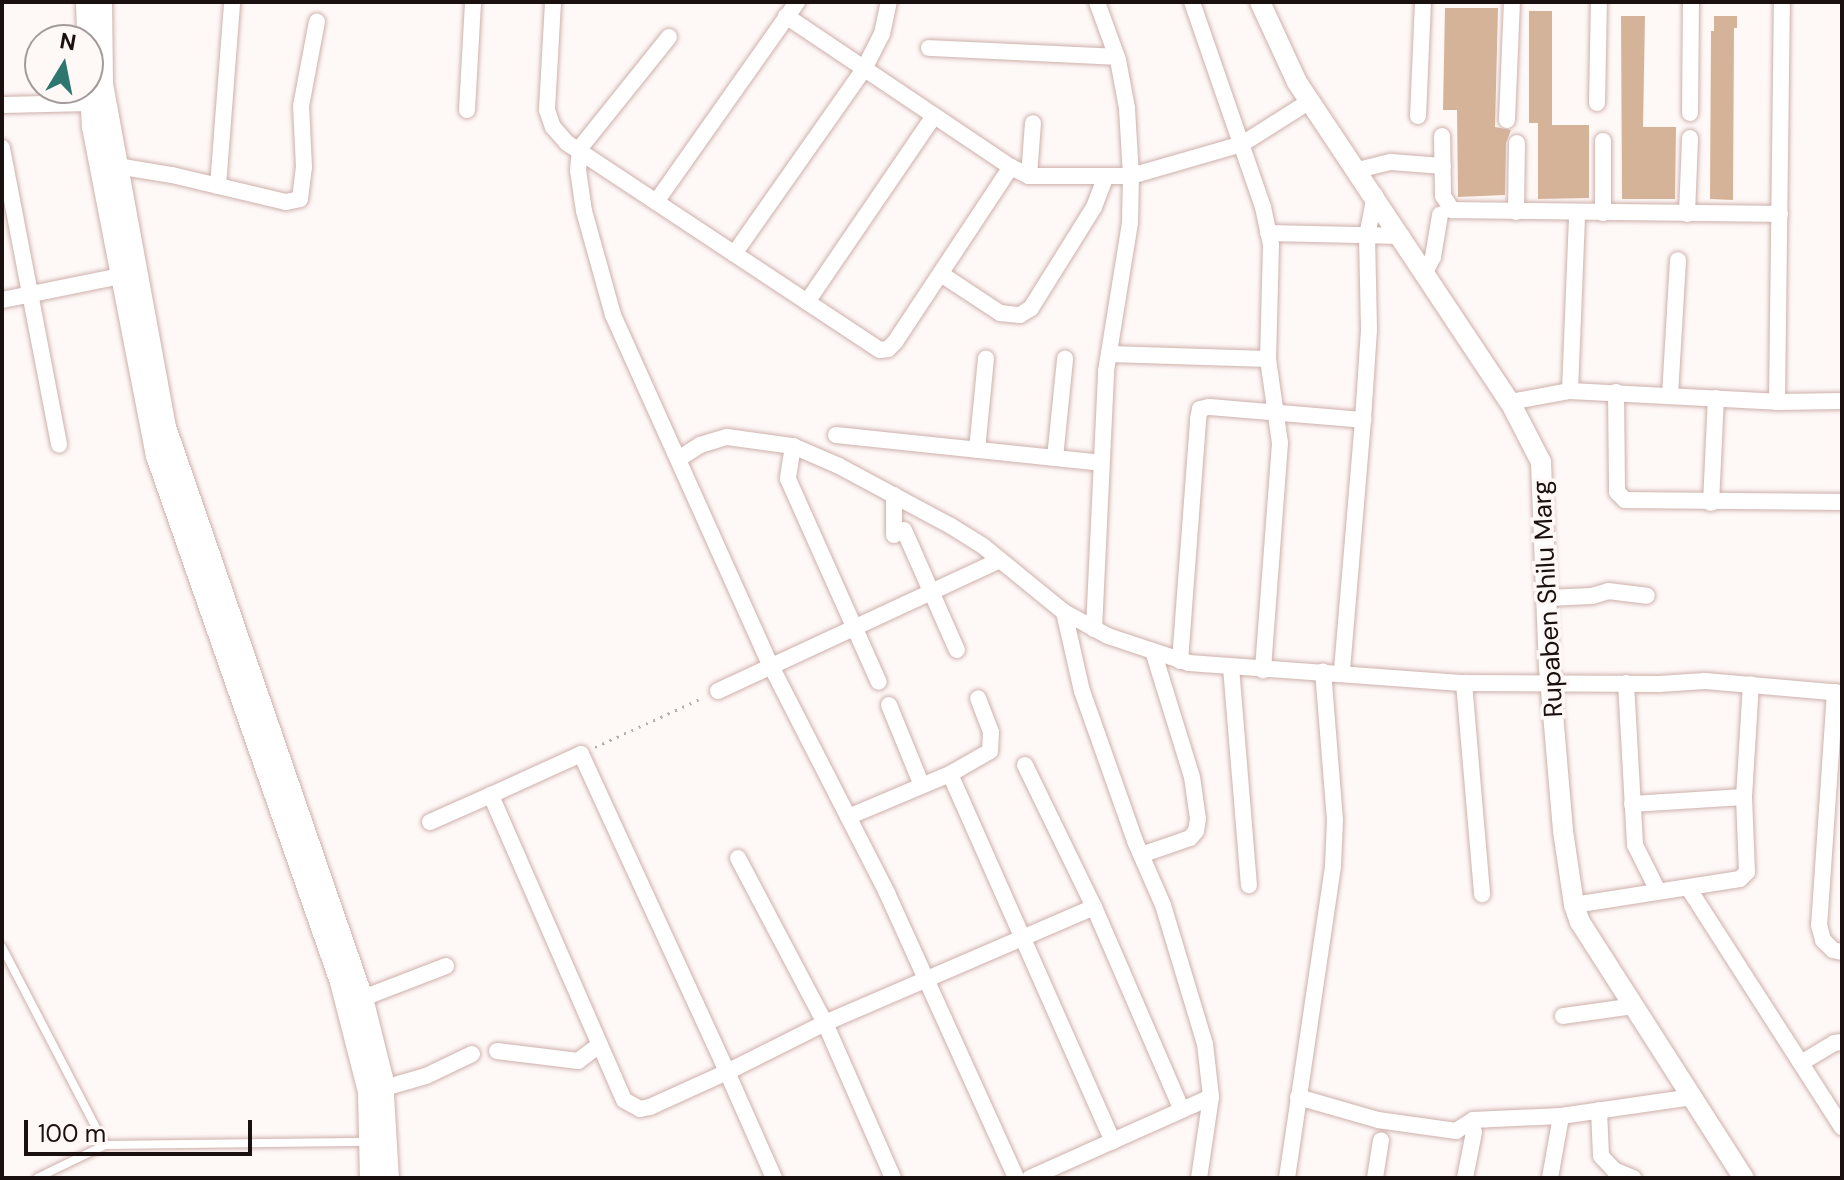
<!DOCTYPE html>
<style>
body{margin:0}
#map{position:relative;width:1844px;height:1180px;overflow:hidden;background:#fef8f7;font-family:"DM Sans",sans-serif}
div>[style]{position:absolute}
.building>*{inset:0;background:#d5b398}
.path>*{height:3px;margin-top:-1.5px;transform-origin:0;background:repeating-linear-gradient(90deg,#b5adac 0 2px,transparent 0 8px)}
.roads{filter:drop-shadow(0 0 2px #cdb0ab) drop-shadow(0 0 2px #cdb0ab)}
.service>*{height:8px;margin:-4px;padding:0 4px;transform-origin:4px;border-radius:4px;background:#fff}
.minor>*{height:16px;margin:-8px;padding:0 8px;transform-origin:8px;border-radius:8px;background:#fff}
.tertiary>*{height:20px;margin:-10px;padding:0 10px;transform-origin:10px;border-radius:10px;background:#fff}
span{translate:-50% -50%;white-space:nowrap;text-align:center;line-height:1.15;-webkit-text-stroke:7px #fef8f7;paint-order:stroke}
.street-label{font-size:26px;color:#1a100f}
.frame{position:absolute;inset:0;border:4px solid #1a100f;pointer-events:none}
.north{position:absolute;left:24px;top:24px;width:80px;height:80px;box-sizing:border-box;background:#fef8f7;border:2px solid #a39b9a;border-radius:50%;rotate:10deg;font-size:22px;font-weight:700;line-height:32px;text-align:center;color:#1a100f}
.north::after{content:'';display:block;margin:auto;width:28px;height:36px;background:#2e7670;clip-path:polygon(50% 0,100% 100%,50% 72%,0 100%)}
.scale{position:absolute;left:24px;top:1120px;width:228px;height:36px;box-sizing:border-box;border:4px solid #1a100f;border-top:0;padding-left:10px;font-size:24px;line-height:28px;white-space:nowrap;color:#1a100f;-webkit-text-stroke:6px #fef8f7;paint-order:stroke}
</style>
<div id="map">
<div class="building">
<i style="clip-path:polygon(1445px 8px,1498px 8px,1495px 127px,1511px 130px,1506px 143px,1505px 195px,1458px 197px,1457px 110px,1443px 110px)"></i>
<i style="clip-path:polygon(1529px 11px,1552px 11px,1552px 125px,1589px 125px,1589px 198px,1538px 199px,1538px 123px,1529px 123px)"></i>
<i style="clip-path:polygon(1621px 16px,1645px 16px,1643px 127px,1676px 127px,1675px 199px,1622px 199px)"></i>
<i style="clip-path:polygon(1714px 16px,1737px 16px,1737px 28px,1734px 28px,1733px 200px,1710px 199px,1711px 31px,1714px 31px)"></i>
</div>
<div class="path">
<i style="left:595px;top:747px;width:120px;rotate:-24.6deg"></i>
</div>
<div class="roads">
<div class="service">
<i style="left:2px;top:947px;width:223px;rotate:62.5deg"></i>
<i style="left:37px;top:1178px;width:76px;rotate:-25.9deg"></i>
<i style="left:105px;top:1145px;width:264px;rotate:-0.7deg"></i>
</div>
<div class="minor">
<i style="left:553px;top:2px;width:108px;rotate:93.2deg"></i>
<i style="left:547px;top:110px;width:18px;rotate:71deg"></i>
<i style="left:553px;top:127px;width:21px;rotate:49deg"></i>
<i style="left:567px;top:143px;width:375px;rotate:33.5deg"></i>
<i style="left:880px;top:350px;width:8px;rotate:-7deg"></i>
<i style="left:888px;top:349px;width:10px;rotate:-45deg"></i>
<i style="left:895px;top:342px;width:210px;rotate:-56.5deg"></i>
<i style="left:1192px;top:2px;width:217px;rotate:70.9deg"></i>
<i style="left:1263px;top:207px;width:39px;rotate:78deg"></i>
<i style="left:1271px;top:245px;width:114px;rotate:91.5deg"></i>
<i style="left:1268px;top:359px;width:85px;rotate:81.9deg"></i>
<i style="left:1280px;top:443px;width:228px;rotate:94.3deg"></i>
<i style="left:786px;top:16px;width:271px;rotate:33.9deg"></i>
<i style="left:1011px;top:167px;width:20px;rotate:27deg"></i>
<i style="left:1029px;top:176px;width:102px"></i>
<i style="left:1131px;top:176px;width:116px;rotate:-16.1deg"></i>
<i style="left:1242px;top:144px;width:80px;rotate:-32.3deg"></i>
<i style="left:669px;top:37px;width:142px;rotate:128.7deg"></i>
<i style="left:580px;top:148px;width:22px;rotate:95deg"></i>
<i style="left:578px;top:170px;width:41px;rotate:81.7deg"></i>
<i style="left:584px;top:211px;width:108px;rotate:74.4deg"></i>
<i style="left:613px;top:315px;width:385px;rotate:65.8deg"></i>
<i style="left:771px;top:666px;width:255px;rotate:62.9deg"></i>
<i style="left:887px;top:893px;width:313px;rotate:65.6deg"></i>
<i style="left:929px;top:48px;width:188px;rotate:2.7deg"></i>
<i style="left:1597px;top:103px;width:101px;rotate:-88.9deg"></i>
<i style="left:2px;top:105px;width:89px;rotate:-1.3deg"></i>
<i style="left:467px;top:110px;width:108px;rotate:-86.8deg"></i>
<i style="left:1690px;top:113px;width:111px;rotate:-89.5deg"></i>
<i style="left:1418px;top:116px;width:114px;rotate:-87.5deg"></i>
<i style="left:1507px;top:120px;width:118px;rotate:-87.6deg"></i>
<i style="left:1442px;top:136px;width:60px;rotate:89deg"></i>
<i style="left:1443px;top:196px;width:17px;rotate:57deg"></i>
<i style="left:1452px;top:210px;width:328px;rotate:0.7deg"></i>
<i style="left:2px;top:148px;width:302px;rotate:79.1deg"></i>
<i style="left:117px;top:166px;width:56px;rotate:9.3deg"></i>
<i style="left:172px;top:175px;width:117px;rotate:13.3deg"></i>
<i style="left:286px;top:202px;width:14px;rotate:-12deg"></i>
<i style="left:300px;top:199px;width:32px;rotate:-83deg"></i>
<i style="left:304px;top:167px;width:61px;rotate:-92.8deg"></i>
<i style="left:301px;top:106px;width:86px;rotate:-79.3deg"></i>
<i style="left:1358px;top:170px;width:34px;rotate:-14deg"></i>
<i style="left:1391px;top:162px;width:52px;rotate:4.4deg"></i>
<i style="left:1029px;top:176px;width:53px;rotate:-85.7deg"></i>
<i style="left:218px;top:186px;width:185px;rotate:-85.6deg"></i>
<i style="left:656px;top:202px;width:245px;rotate:-54.8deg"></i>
<i style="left:1516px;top:212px;width:69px;rotate:-89.2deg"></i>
<i style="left:1603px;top:213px;width:72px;rotate:-90deg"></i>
<i style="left:1687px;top:214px;width:76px;rotate:-87.7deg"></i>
<i style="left:1268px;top:233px;width:134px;rotate:1.3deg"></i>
<i style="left:734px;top:254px;width:226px;rotate:-54.9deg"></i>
<i style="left:864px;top:69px;width:39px;rotate:-63deg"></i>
<i style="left:882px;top:34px;width:33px;rotate:-78deg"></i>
<i style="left:1425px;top:272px;width:17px;rotate:-62deg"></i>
<i style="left:1433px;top:257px;width:43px;rotate:-80.5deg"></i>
<i style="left:941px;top:274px;width:71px;rotate:33.5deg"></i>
<i style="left:1000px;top:313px;width:20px;rotate:6deg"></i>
<i style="left:1020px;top:315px;width:13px;rotate:-32deg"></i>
<i style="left:1031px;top:308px;width:119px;rotate:-58deg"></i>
<i style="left:1094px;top:207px;width:33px;rotate:-69deg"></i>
<i style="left:2px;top:300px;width:131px;rotate:-11.5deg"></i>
<i style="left:807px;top:302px;width:225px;rotate:-55.7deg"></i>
<i style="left:1109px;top:354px;width:159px;rotate:1.8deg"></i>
<i style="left:1570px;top:391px;width:178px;rotate:-87.7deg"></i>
<i style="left:1616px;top:392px;width:100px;rotate:89.4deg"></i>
<i style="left:1617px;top:492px;width:11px;rotate:45deg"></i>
<i style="left:1625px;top:500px;width:217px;rotate:0.5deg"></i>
<i style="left:1670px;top:395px;width:135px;rotate:-86.6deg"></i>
<i style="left:1510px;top:402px;width:61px;rotate:-10.4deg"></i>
<i style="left:1570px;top:391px;width:207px;rotate:3deg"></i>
<i style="left:1777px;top:402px;width:65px;rotate:-0.9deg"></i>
<i style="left:1777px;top:402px;width:400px;rotate:-89.3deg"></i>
<i style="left:1363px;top:420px;width:90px;rotate:-86.2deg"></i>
<i style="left:1369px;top:330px;width:94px;rotate:-91.2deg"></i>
<i style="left:1367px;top:236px;width:42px;rotate:-79deg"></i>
<i style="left:836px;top:435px;width:266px;rotate:6deg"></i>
<i style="left:793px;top:446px;width:33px;rotate:99deg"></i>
<i style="left:788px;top:479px;width:222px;rotate:65.9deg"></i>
<i style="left:977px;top:450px;width:92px;rotate:-84.4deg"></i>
<i style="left:680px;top:458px;width:24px;rotate:-33deg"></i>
<i style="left:700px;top:445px;width:28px;rotate:-17deg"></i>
<i style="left:727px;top:437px;width:67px;rotate:7.8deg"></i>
<i style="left:793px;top:446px;width:50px;rotate:23.5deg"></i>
<i style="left:839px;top:466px;width:127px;rotate:28.2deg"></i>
<i style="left:951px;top:526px;width:38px;rotate:32deg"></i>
<i style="left:983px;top:546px;width:104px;rotate:39.2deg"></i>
<i style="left:1064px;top:612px;width:50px;rotate:28.6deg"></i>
<i style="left:1108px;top:636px;width:85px;rotate:18.4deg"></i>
<i style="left:1189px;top:663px;width:276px;rotate:4.2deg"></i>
<i style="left:1464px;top:683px;width:195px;rotate:0.3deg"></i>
<i style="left:1659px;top:684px;width:46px;rotate:-3.7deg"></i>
<i style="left:1705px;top:681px;width:138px;rotate:5deg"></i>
<i style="left:1055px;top:458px;width:100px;rotate:-84.2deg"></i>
<i style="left:894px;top:495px;width:40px;rotate:90deg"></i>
<i style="left:1711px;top:503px;width:105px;rotate:-87.3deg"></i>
<i style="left:904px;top:530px;width:131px;rotate:66.2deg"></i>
<i style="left:1547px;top:598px;width:45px;rotate:-2.5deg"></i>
<i style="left:1592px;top:596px;width:17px;rotate:-17deg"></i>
<i style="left:1608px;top:591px;width:39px;rotate:7deg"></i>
<i style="left:1064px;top:612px;width:81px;rotate:77.2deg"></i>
<i style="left:1082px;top:691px;width:159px;rotate:70.5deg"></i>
<i style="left:1135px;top:841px;width:70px;rotate:66.4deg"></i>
<i style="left:1163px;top:905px;width:145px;rotate:73.2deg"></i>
<i style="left:1205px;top:1044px;width:53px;rotate:83.5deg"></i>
<i style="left:1211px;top:1097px;width:82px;rotate:98.4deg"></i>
<i style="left:1094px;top:629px;width:258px;rotate:-87.3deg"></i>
<i style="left:1106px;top:371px;width:151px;rotate:-80.8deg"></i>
<i style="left:1130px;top:222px;width:46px;rotate:-88.8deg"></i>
<i style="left:1131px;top:176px;width:68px;rotate:-93.4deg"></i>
<i style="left:1127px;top:108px;width:49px;rotate:-100.6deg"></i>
<i style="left:1118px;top:60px;width:62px;rotate:-109.9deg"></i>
<i style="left:1180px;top:661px;width:243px;rotate:-85.7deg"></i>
<i style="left:1198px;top:419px;width:10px;rotate:-79deg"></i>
<i style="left:1200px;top:409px;width:9px;rotate:-13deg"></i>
<i style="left:1209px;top:407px;width:155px;rotate:4.8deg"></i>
<i style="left:1363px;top:420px;width:253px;rotate:94.8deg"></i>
<i style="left:1231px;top:667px;width:219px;rotate:85.3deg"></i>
<i style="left:1464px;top:683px;width:212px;rotate:85.1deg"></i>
<i style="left:1626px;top:683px;width:162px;rotate:86.8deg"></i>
<i style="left:1635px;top:845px;width:51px;rotate:63.4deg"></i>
<i style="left:718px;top:691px;width:311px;rotate:-24.9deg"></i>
<i style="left:1835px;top:692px;width:234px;rotate:93.9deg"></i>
<i style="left:1819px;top:925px;width:16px;rotate:75deg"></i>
<i style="left:1823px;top:940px;width:14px;rotate:45deg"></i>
<i style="left:1833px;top:950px;width:9px;rotate:13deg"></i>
<i style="left:889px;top:705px;width:87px;rotate:67.8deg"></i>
<i style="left:1025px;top:765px;width:158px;rotate:64.1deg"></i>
<i style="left:1094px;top:907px;width:221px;rotate:66.6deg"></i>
<i style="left:950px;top:774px;width:402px;rotate:66.1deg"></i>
<i style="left:1632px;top:804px;width:112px;rotate:-3.6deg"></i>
<i style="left:848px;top:817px;width:111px;rotate:-22.9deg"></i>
<i style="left:950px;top:774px;width:46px;rotate:-29.9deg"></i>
<i style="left:990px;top:751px;width:19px;rotate:-87deg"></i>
<i style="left:991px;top:732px;width:36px;rotate:-111deg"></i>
<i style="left:430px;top:822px;width:67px;rotate:-23.9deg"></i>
<i style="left:491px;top:795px;width:99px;rotate:-24.5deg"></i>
<i style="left:581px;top:754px;width:350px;rotate:65.3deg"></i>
<i style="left:727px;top:1072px;width:85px;rotate:155.6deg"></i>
<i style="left:650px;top:1107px;width:10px;rotate:169deg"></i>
<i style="left:640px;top:1109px;width:18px;rotate:-151deg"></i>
<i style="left:624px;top:1100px;width:333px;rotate:-113.6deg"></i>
<i style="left:1141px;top:855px;width:52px;rotate:-19.1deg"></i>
<i style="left:1190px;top:838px;width:9px;rotate:-49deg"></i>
<i style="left:1196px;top:831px;width:12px;rotate:-81deg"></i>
<i style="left:1198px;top:819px;width:42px;rotate:-98.1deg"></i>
<i style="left:1192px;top:777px;width:129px;rotate:-107.2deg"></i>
<i style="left:738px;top:858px;width:187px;rotate:62.2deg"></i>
<i style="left:825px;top:1023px;width:169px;rotate:66.3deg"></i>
<i style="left:1689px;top:889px;width:283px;rotate:57.3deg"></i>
<i style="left:1574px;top:905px;width:168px;rotate:-8.9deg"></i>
<i style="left:1740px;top:879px;width:10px;rotate:-45deg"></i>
<i style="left:1747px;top:872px;width:75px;rotate:-92.3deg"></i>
<i style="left:1744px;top:797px;width:113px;rotate:-86.5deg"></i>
<i style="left:363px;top:998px;width:89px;rotate:-21.1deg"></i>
<i style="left:1563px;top:1016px;width:72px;rotate:-8deg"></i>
<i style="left:497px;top:1051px;width:82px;rotate:7deg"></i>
<i style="left:578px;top:1061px;width:26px;rotate:-37deg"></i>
<i style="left:1801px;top:1063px;width:39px;rotate:-31deg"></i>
<i style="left:1834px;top:1043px;width:8px;rotate:-7deg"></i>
<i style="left:374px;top:1091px;width:54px;rotate:-16.1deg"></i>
<i style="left:426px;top:1076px;width:51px;rotate:-25.6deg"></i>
<i style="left:1298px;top:1097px;width:83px;rotate:16deg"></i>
<i style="left:1378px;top:1120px;width:79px;rotate:8deg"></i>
<i style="left:1456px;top:1131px;width:20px;rotate:-33deg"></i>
<i style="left:1473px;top:1120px;width:88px;rotate:-2.6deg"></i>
<i style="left:1599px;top:1110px;width:46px;rotate:87.5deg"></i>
<i style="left:1601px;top:1156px;width:19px;rotate:47deg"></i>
<i style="left:1614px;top:1170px;width:21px;rotate:23deg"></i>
<i style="left:774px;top:1178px;width:116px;rotate:-113.9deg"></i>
<i style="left:727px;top:1072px;width:110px;rotate:-26.6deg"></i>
<i style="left:825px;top:1023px;width:293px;rotate:-23.3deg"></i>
<i style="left:1030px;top:1178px;width:198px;rotate:-24.1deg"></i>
<i style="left:1287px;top:1178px;width:315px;rotate:-81.6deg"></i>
<i style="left:1333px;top:866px;width:46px;rotate:-87.5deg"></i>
<i style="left:1335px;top:820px;width:149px;rotate:-94.6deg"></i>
<i style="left:1375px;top:1178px;width:38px;rotate:-81deg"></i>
<i style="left:1465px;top:1178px;width:47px;rotate:-78.9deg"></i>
<i style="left:1550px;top:1178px;width:63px;rotate:-79.9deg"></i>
<i style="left:1561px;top:1116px;width:133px;rotate:-8.2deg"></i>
</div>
<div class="tertiary">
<i style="left:86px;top:2px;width:38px;rotate:88deg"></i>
<i style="left:102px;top:2px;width:82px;rotate:89.3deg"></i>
<i style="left:103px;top:84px;width:349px;rotate:79.6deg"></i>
<i style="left:166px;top:427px;width:604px;rotate:70.97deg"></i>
<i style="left:363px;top:998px;width:82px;rotate:76deg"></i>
<i style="left:383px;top:1078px;width:100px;rotate:86.6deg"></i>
<i style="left:1260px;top:2px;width:88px;rotate:65.2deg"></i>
<i style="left:1297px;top:82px;width:384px;rotate:56.4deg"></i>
<i style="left:1510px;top:402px;width:68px;rotate:62.7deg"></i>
<i style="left:1541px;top:462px;width:205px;rotate:87.8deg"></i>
<i style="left:1549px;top:667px;width:165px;rotate:85.1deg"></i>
<i style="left:1563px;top:831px;width:75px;rotate:81.5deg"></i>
<i style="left:1574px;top:905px;width:18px;rotate:71deg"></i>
<i style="left:1580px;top:922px;width:304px;rotate:57.4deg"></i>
<i style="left:88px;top:56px;width:71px;rotate:86.8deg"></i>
<i style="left:92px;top:127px;width:335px;rotate:79deg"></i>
<i style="left:156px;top:456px;width:557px;rotate:70.72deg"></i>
<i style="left:340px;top:982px;width:114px;rotate:75.7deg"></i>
<i style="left:368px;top:1092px;width:86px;rotate:88.7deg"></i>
</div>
</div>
<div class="street-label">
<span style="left:1548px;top:599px;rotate:-93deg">Rupaben Shilu Marg</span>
</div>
<div class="frame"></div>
<div class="north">N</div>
<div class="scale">100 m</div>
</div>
